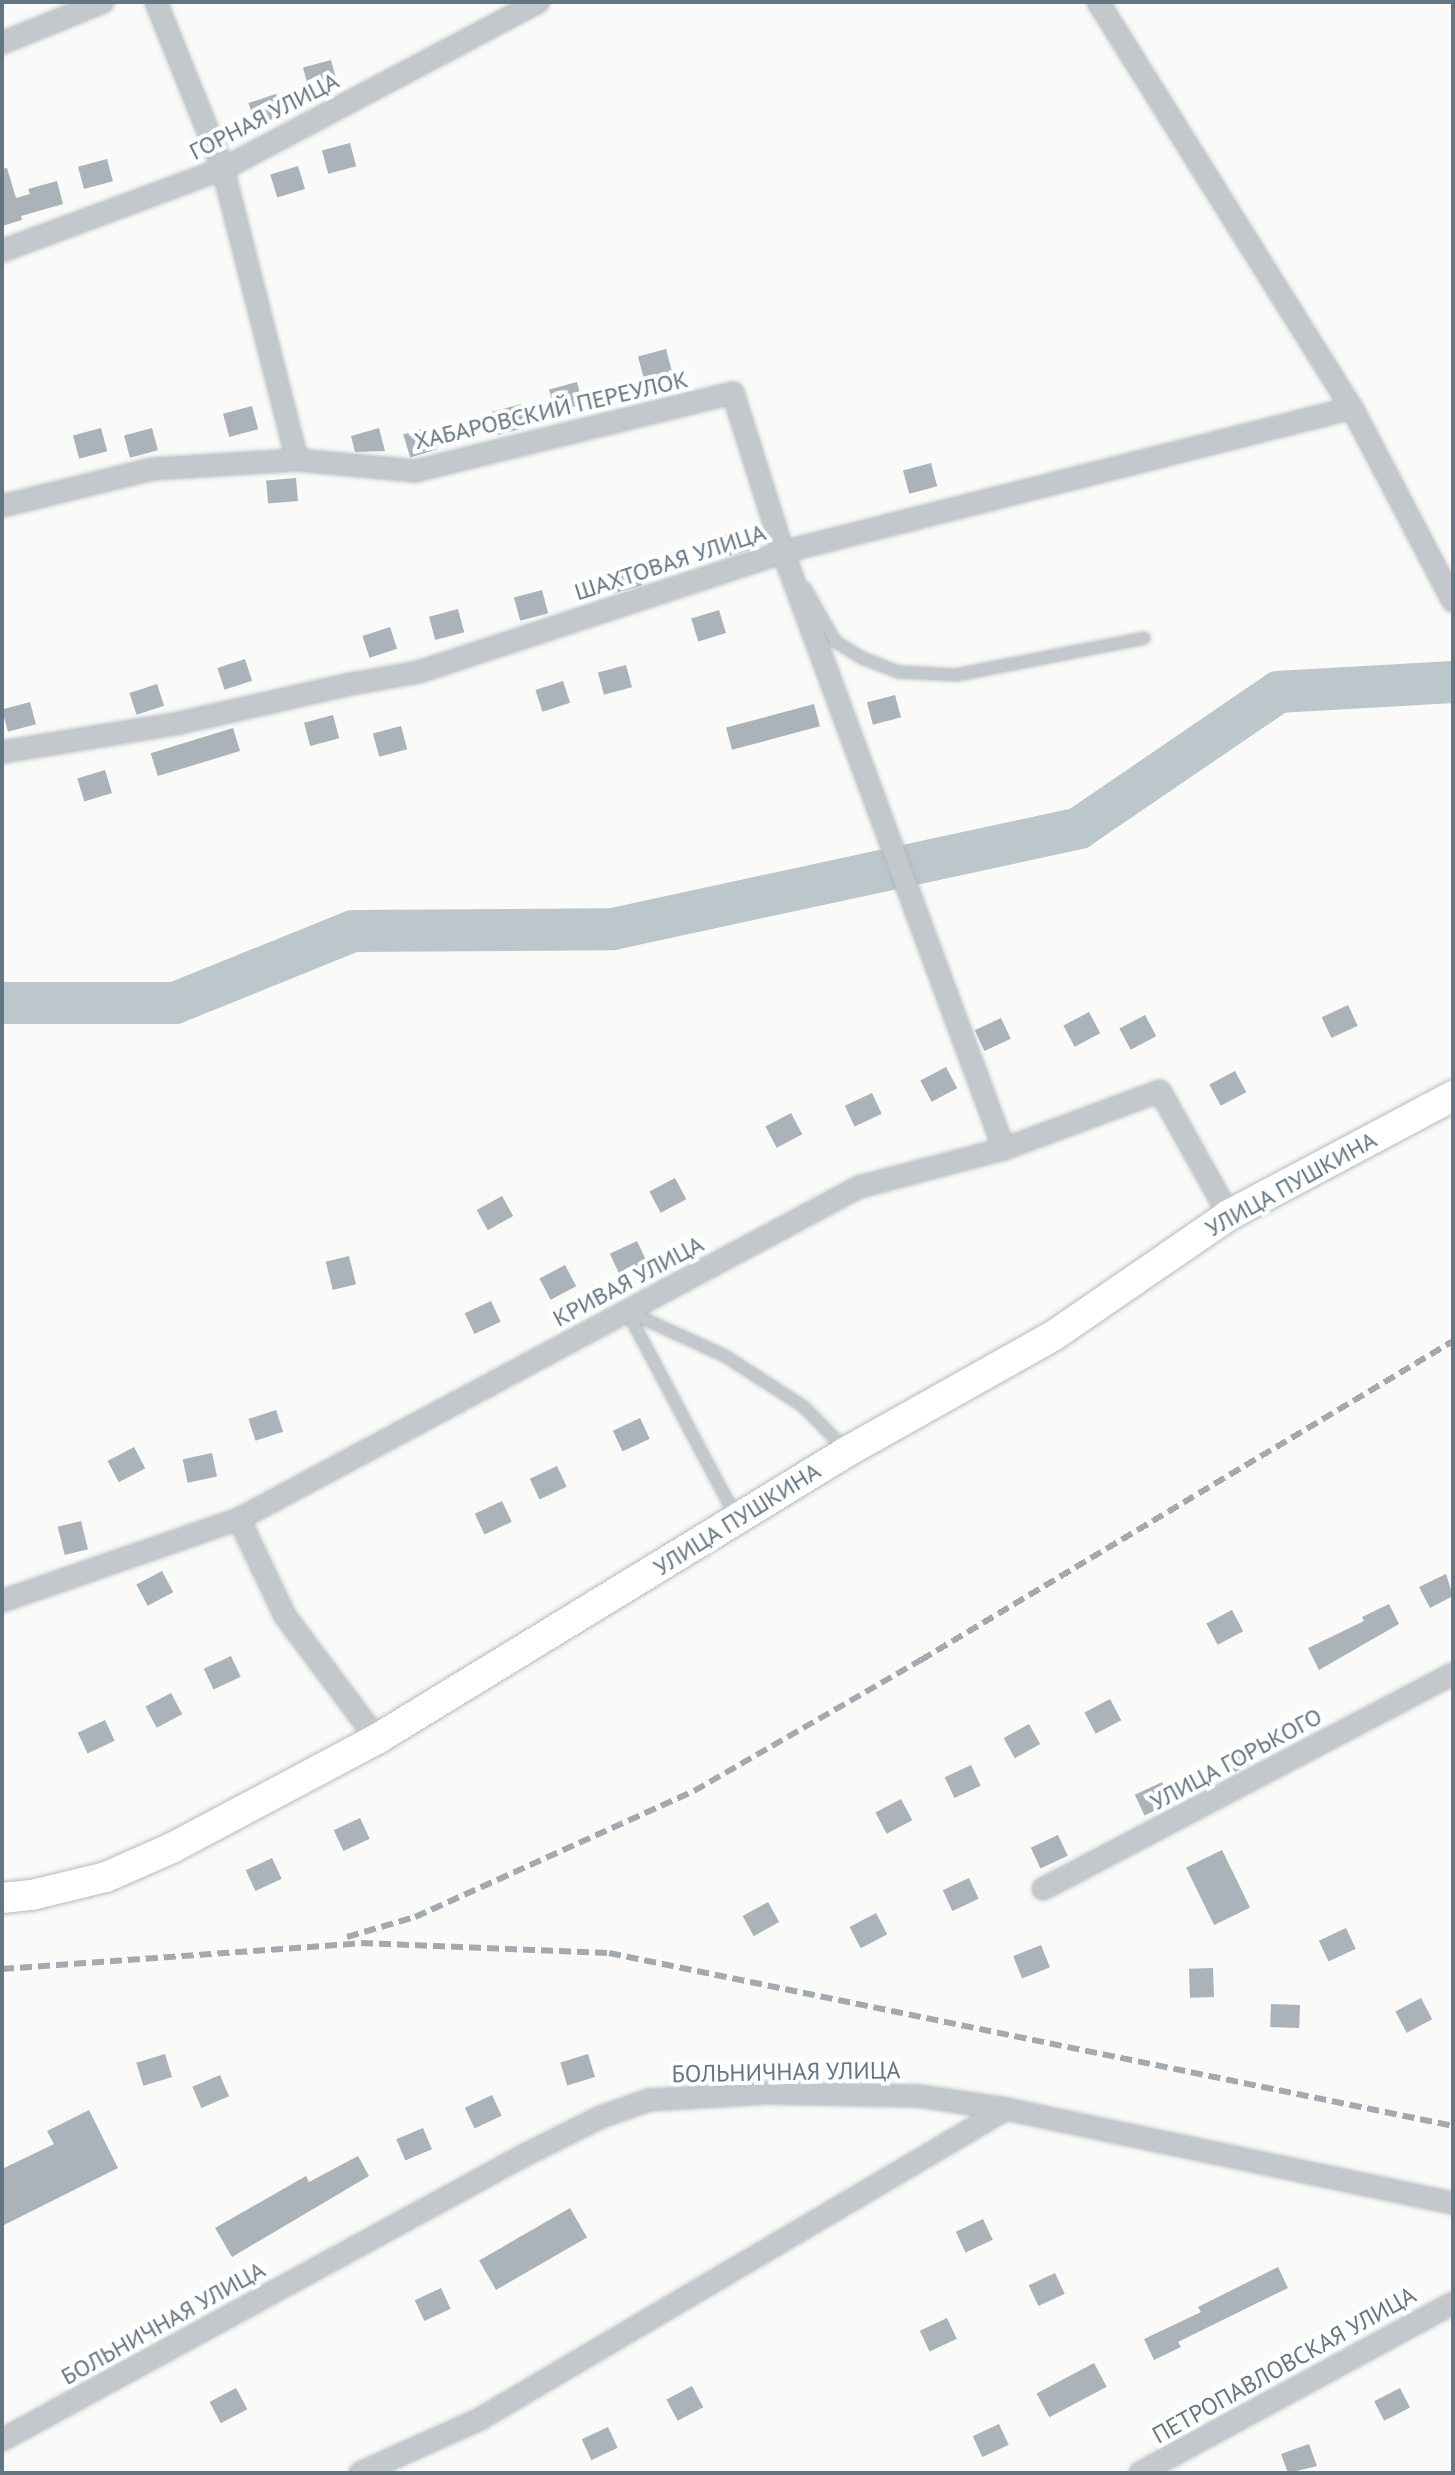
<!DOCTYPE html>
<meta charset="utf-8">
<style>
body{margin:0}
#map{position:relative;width:1455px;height:2475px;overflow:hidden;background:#fafaf8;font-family:"PT Sans",sans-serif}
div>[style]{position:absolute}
.river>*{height:42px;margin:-21px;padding:0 21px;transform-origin:21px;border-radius:21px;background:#bbc7cb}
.building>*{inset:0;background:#aab3b9;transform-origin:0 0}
.roads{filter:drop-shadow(0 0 2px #b3babf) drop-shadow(0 0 2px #b3babf)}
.lane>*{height:10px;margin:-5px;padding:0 5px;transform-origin:5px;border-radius:5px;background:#c3c8cc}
.street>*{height:20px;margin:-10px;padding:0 10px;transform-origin:10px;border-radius:10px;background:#c3c8cc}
.secondary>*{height:30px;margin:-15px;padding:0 15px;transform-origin:15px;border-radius:15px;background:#fff}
.rail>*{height:6px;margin-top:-3px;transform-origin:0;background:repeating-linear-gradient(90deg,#a2aab0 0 12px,transparent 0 18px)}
span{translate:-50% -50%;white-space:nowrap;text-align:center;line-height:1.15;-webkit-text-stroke:8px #fff;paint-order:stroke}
.street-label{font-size:24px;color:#657683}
.frame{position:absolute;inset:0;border:4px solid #657683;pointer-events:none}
</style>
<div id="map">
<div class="river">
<i style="left:2px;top:1003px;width:173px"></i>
<i style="left:175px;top:1003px;width:192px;rotate:-22deg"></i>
<i style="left:353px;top:931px;width:260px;rotate:-0.4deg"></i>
<i style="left:613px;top:929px;width:477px;rotate:-12.2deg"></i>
<i style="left:1079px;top:828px;width:241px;rotate:-34.3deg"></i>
<i style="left:1278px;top:692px;width:175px;rotate:-3.3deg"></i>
</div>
<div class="building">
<i style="left:331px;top:60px;width:24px;height:29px;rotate:75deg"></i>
<i style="left:276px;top:94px;width:23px;height:29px;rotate:72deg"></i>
<i style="left:350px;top:143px;width:24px;height:29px;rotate:75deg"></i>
<i style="left:107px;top:159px;width:23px;height:30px;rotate:75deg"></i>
<i style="left:298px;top:166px;width:24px;height:29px;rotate:73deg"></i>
<i style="clip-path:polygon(7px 168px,16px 198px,30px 194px,28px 189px,57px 181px,63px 204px,21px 216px,22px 220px,2px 226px,2px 169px)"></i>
<i style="left:666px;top:349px;width:24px;height:29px;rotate:75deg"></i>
<i style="left:577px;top:382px;width:23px;height:29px;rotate:75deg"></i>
<i style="left:521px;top:404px;width:24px;height:30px;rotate:75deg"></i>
<i style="left:252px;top:406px;width:24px;height:30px;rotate:75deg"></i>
<i style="left:431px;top:426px;width:24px;height:29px;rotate:73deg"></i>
<i style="left:101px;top:428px;width:24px;height:29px;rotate:75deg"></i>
<i style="left:152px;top:428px;width:23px;height:29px;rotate:75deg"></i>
<i style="clip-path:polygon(379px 428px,385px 451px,355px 452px,351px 436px)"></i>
<i style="left:931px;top:463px;width:24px;height:29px;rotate:75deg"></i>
<i style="left:296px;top:478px;width:23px;height:30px;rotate:85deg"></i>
<i style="left:749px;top:527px;width:22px;height:30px;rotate:74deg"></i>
<i style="left:637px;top:567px;width:19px;height:30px;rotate:74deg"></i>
<i style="left:542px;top:590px;width:24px;height:29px;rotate:75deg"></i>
<i style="left:458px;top:609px;width:24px;height:30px;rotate:75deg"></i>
<i style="left:719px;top:610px;width:24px;height:29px;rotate:73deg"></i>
<i style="left:390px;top:627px;width:23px;height:29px;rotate:72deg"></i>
<i style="left:245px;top:659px;width:23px;height:29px;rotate:72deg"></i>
<i style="left:626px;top:665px;width:23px;height:29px;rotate:75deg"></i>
<i style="left:563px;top:681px;width:23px;height:29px;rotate:72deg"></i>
<i style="left:157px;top:684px;width:23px;height:29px;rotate:72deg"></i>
<i style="left:895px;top:695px;width:23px;height:29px;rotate:75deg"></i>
<i style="left:30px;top:702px;width:23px;height:29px;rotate:75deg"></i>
<i style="left:814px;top:704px;width:23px;height:91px;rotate:75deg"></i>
<i style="left:333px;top:715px;width:24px;height:30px;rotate:75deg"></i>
<i style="left:401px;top:726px;width:24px;height:29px;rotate:75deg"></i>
<i style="left:233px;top:728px;width:24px;height:86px;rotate:73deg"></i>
<i style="left:105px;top:770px;width:24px;height:29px;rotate:73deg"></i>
<i style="left:1348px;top:1005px;width:23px;height:29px;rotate:65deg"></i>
<i style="left:1089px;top:1012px;width:24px;height:29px;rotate:62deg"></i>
<i style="left:1145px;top:1015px;width:24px;height:29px;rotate:62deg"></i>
<i style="left:1001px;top:1018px;width:23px;height:29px;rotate:65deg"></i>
<i style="left:946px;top:1067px;width:24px;height:29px;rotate:62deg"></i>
<i style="left:1235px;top:1071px;width:24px;height:29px;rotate:62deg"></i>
<i style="left:872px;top:1093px;width:23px;height:30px;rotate:65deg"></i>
<i style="left:791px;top:1113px;width:24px;height:29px;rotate:62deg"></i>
<i style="left:675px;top:1178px;width:24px;height:29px;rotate:62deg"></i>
<i style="left:502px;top:1196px;width:23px;height:29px;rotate:61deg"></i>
<i style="left:637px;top:1241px;width:23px;height:30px;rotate:65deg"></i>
<i style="left:349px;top:1256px;width:29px;height:24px;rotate:76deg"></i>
<i style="left:565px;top:1265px;width:24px;height:29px;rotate:62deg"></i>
<i style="left:491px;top:1301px;width:23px;height:29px;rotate:65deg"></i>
<i style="left:276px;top:1410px;width:23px;height:29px;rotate:72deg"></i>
<i style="left:640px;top:1418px;width:23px;height:30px;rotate:65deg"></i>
<i style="left:134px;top:1447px;width:24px;height:30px;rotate:62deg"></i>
<i style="left:212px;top:1453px;width:24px;height:30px;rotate:78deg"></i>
<i style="left:557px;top:1466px;width:23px;height:30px;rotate:65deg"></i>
<i style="left:502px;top:1501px;width:23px;height:30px;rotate:65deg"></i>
<i style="left:81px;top:1521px;width:29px;height:24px;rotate:76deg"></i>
<i style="left:162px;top:1571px;width:24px;height:29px;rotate:62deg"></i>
<i style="clip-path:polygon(1446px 1574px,1453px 1596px,1430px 1608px,1419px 1587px)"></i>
<i style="clip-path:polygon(1389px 1604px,1399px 1624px,1319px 1670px,1308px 1648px,1364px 1621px,1362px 1617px)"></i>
<i style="left:1232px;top:1610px;width:24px;height:29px;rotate:62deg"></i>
<i style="left:231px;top:1656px;width:23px;height:30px;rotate:65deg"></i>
<i style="left:171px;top:1693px;width:24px;height:29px;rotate:62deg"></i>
<i style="left:1110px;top:1699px;width:24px;height:29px;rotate:62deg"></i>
<i style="left:105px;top:1720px;width:23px;height:30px;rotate:65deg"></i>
<i style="left:1029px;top:1724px;width:23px;height:29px;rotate:61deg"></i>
<i style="left:1247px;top:1743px;width:21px;height:30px;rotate:65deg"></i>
<i style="left:971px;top:1765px;width:23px;height:29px;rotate:65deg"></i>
<i style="left:1162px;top:1782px;width:23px;height:30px;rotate:65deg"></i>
<i style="left:901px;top:1799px;width:24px;height:29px;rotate:62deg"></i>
<i style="left:360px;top:1818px;width:23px;height:29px;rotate:65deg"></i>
<i style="left:1058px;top:1835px;width:23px;height:30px;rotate:65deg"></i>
<i style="left:1222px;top:1850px;width:64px;height:40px;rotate:64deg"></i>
<i style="left:272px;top:1858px;width:23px;height:29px;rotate:65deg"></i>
<i style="left:969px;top:1878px;width:23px;height:29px;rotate:65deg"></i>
<i style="left:768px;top:1902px;width:23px;height:29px;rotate:61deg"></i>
<i style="left:876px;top:1913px;width:24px;height:30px;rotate:62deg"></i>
<i style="left:1346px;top:1928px;width:23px;height:30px;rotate:65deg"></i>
<i style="left:1041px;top:1945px;width:24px;height:30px;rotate:68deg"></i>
<i style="left:1213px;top:1968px;width:29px;height:24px;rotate:88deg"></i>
<i style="left:1421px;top:1998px;width:24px;height:29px;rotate:62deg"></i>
<i style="left:1271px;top:2004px;width:29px;height:23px;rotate:2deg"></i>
<i style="left:165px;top:2054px;width:24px;height:30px;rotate:73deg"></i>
<i style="left:588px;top:2054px;width:24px;height:29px;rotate:73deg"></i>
<i style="left:220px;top:2075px;width:23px;height:30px;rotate:67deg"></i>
<i style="left:492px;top:2095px;width:23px;height:30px;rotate:65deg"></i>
<i style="clip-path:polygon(89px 2110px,118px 2168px,2px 2226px,2px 2169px,54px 2144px,47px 2131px)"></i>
<i style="left:423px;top:2128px;width:23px;height:29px;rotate:67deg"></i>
<i style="clip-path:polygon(358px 2156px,369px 2176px,232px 2257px,215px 2228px,306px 2176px,309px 2182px)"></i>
<i style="left:570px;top:2208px;width:34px;height:105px;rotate:60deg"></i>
<i style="left:983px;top:2219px;width:23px;height:30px;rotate:65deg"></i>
<i style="clip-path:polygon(1278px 2267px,1288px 2288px,1178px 2342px,1181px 2347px,1154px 2360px,1144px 2339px,1201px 2312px,1198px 2307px)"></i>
<i style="left:1055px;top:2273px;width:23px;height:29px;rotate:65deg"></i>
<i style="left:441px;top:2288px;width:23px;height:29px;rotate:65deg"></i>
<i style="left:947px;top:2318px;width:23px;height:30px;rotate:65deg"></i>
<i style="left:1094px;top:2363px;width:27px;height:65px;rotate:62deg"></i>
<i style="left:692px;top:2386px;width:24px;height:29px;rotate:62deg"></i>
<i style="left:236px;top:2388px;width:24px;height:30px;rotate:62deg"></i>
<i style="left:1400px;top:2388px;width:22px;height:29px;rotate:63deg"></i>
<i style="left:999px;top:2424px;width:23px;height:29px;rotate:65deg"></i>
<i style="left:608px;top:2427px;width:23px;height:29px;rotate:65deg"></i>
<i style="clip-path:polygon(1309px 2444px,1317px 2466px,1288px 2473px,1281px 2454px)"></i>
</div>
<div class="roads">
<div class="lane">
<i style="left:805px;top:588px;width:61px;rotate:60.5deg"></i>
<i style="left:835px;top:641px;width:32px;rotate:32deg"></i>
<i style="left:862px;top:658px;width:40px;rotate:21deg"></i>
<i style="left:899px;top:672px;width:57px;rotate:3deg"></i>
<i style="left:956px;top:675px;width:192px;rotate:-11.1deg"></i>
<i style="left:735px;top:1515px;width:231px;rotate:-117.9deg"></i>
<i style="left:627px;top:1311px;width:108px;rotate:24.7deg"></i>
<i style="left:725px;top:1356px;width:94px;rotate:32.8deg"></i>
<i style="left:804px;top:1407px;width:60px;rotate:45.7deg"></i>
</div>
<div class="street">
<i style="left:156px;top:2px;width:180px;rotate:68.1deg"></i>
<i style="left:223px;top:169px;width:300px;rotate:75.7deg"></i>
<i style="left:1098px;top:2px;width:479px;rotate:58deg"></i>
<i style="left:1352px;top:408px;width:218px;rotate:62.4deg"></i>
<i style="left:2px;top:43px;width:109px;rotate:-22.1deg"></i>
<i style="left:2px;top:251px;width:236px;rotate:-20.4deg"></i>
<i style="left:223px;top:169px;width:357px;rotate:-27.9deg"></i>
<i style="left:2px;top:506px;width:155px;rotate:-13.8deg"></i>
<i style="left:153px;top:469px;width:144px;rotate:-3.6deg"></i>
<i style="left:297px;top:460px;width:119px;rotate:5.3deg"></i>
<i style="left:415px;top:471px;width:327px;rotate:-13.8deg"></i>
<i style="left:733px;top:393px;width:167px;rotate:72.5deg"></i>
<i style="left:783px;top:552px;width:637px;rotate:69.69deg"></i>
<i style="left:2px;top:752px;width:175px;rotate:-9.2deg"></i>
<i style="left:175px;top:724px;width:180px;rotate:-12.8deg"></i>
<i style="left:351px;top:684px;width:69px;rotate:-10deg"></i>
<i style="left:419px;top:672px;width:383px;rotate:-18.2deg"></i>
<i style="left:783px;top:552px;width:587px;rotate:-14.2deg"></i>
<i style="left:239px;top:1519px;width:107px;rotate:64.6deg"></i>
<i style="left:285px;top:1616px;width:154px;rotate:53.2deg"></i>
<i style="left:2px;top:1601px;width:251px;rotate:-19.1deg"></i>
<i style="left:239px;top:1519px;width:703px;rotate:-28.17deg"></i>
<i style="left:859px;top:1187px;width:150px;rotate:-14.7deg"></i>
<i style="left:1004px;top:1149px;width:166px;rotate:-20.4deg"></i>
<i style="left:1160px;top:1091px;width:142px;rotate:60.9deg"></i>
<i style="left:1043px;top:1889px;width:463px;rotate:-27.7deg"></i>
<i style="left:2px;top:2440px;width:593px;rotate:-28.6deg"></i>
<i style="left:523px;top:2156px;width:87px;rotate:-26.6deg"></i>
<i style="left:601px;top:2117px;width:51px;rotate:-19.5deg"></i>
<i style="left:649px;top:2100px;width:118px;rotate:-3.4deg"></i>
<i style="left:767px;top:2093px;width:152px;rotate:1.1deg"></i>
<i style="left:919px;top:2096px;width:88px;rotate:8.5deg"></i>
<i style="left:1006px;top:2109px;width:457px;rotate:11.9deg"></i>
<i style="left:360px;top:2473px;width:132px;rotate:-24.2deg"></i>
<i style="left:480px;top:2419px;width:611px;rotate:-30.51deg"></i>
<i style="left:1140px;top:2473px;width:356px;rotate:-28.5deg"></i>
</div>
<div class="secondary">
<i style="left:2px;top:1898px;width:30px;rotate:-6deg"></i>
<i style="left:32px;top:1895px;width:76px;rotate:-13.7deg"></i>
<i style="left:106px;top:1877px;width:72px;rotate:-23.7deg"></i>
<i style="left:172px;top:1848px;width:232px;rotate:-28deg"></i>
<i style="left:377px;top:1739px;width:552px;rotate:-31.44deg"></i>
<i style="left:848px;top:1451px;width:235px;rotate:-29.3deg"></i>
<i style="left:1053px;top:1336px;width:214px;rotate:-34.5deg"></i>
<i style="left:1229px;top:1215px;width:254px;rotate:-28deg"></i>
</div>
</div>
<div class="rail">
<i style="left:347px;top:1937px;width:71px;rotate:-16.4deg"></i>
<i style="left:415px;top:1917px;width:306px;rotate:-24.3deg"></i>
<i style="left:694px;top:1791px;width:262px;rotate:-30deg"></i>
<i style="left:921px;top:1660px;width:620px;rotate:-30.95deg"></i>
<i style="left:2px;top:1969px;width:360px;rotate:-4.1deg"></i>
<i style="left:361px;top:1943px;width:248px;rotate:2.3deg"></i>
<i style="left:609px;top:1953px;width:862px;rotate:11.58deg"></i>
</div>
<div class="street-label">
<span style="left:264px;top:116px;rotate:-27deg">ГОРНАЯ УЛИЦА</span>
<span style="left:551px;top:410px;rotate:-13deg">ХАБАРОВСКИЙ ПЕРЕУЛОК</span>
<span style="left:670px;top:562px;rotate:-18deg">ШАХТОВАЯ УЛИЦА</span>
<span style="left:1291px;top:1184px;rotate:-29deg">УЛИЦА ПУШКИНА</span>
<span style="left:628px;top:1281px;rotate:-28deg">КРИВАЯ УЛИЦА</span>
<span style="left:737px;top:1519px;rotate:-32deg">УЛИЦА ПУШКИНА</span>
<span style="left:1236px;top:1759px;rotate:-28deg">УЛИЦА ГОРЬКОГО</span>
<span style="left:786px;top:2072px;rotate:-1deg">БОЛЬНИЧНАЯ УЛИЦА</span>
<span style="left:163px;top:2323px;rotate:-29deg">БОЛЬНИЧНАЯ УЛИЦА</span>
<span style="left:1284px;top:2365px;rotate:-29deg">ПЕТРОПАВЛОВСКАЯ УЛИЦА</span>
</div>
<div class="frame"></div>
</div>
